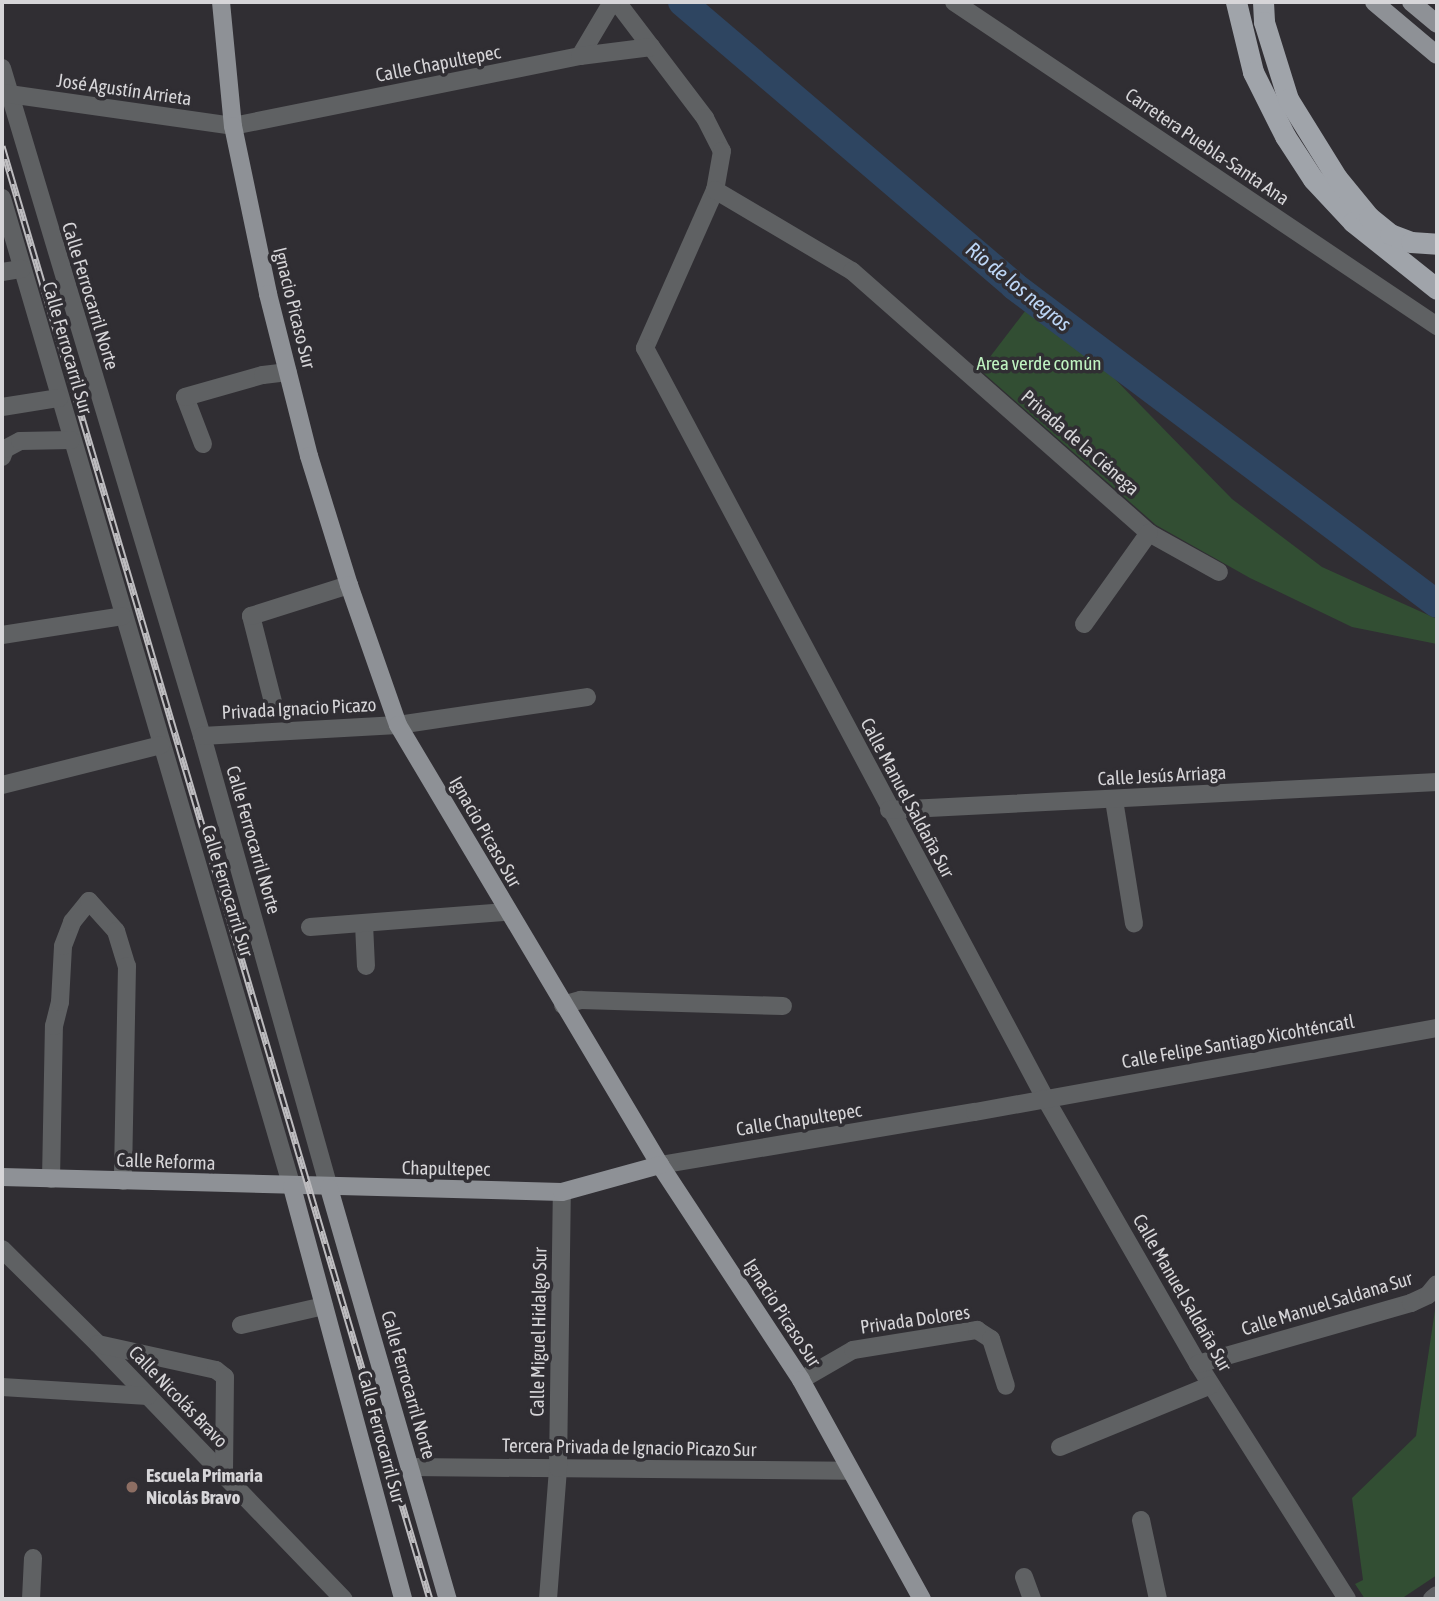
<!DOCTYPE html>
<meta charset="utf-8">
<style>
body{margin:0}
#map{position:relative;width:1439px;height:1601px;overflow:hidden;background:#302e33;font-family:"Asap Condensed",sans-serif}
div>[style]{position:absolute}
.green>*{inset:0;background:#324e33}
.river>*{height:28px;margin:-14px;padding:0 14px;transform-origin:14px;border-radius:14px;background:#2e4561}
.minor>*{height:18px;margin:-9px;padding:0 9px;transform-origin:9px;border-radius:9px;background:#5f6163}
.major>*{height:18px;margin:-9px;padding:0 9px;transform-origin:9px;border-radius:9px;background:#8e9196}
.highway>*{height:21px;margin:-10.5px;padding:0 10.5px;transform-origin:10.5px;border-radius:10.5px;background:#a0a4aa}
.rail>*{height:7px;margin-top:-3.5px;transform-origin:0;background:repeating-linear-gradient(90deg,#302e33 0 13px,#bdbcbf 0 26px);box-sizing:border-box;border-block:2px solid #bdbcbf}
.dots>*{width:19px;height:19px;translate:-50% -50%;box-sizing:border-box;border:4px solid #302e33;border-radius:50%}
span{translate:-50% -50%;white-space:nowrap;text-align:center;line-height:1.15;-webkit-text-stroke:7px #302e33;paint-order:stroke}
.street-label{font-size:19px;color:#d6d5d8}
.park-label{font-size:19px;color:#bff3c1}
.poi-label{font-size:19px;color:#d6d5d8;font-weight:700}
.left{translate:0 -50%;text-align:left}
.water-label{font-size:21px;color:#bdd6f6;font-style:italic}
.frame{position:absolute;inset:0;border:4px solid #d6d5d8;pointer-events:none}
</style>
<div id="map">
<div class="green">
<i style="clip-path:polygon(1032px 302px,1070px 333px,1232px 499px,1322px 567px,1437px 619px,1437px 644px,1352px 627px,1250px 578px,1156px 525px,980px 370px)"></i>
<i style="clip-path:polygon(1437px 1297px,1437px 1575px,1401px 1599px,1365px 1599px,1355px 1584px,1363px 1580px,1352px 1498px,1416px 1436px)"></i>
</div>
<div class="river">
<i style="left:682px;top:2px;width:437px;rotate:40.5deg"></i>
<i style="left:1014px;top:286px;width:529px;rotate:36.93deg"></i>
</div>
<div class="minor">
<i style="left:617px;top:2px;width:146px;rotate:52.8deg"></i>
<i style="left:705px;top:118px;width:37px;rotate:63deg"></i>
<i style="left:722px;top:151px;width:40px;rotate:100deg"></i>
<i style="left:715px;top:190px;width:173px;rotate:113.9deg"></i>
<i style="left:645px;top:348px;width:850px;rotate:61.93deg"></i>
<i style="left:1045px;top:1098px;width:307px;rotate:60.1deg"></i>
<i style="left:1198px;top:1364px;width:278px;rotate:57.6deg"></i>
<i style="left:954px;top:2px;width:582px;rotate:33.85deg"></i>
<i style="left:580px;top:56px;width:63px;rotate:-59.3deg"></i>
<i style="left:2px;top:68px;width:697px;rotate:73.33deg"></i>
<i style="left:202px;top:736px;width:470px;rotate:74.3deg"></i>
<i style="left:2px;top:93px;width:233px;rotate:8.1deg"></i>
<i style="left:233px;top:126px;width:354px;rotate:-11.4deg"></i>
<i style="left:580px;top:56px;width:72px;rotate:-7.2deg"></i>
<i style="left:715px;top:190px;width:159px;rotate:30.6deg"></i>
<i style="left:852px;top:271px;width:396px;rotate:41.4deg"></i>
<i style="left:1149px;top:533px;width:80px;rotate:29.1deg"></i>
<i style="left:2px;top:198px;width:1031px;rotate:73.66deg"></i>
<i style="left:2px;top:272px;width:20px;rotate:-9deg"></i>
<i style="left:2px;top:407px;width:58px;rotate:-9deg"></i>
<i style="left:203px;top:444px;width:50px;rotate:-111deg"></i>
<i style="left:185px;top:397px;width:81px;rotate:-15.8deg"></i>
<i style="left:263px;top:375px;width:25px;rotate:-7deg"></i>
<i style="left:2px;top:457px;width:9px;rotate:-69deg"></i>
<i style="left:5px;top:449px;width:17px;rotate:-28deg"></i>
<i style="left:20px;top:441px;width:51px;rotate:-1.1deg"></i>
<i style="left:1084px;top:624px;width:112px;rotate:-54.5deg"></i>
<i style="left:2px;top:635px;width:122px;rotate:-8.9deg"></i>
<i style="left:273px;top:702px;width:89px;rotate:-104.3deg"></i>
<i style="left:251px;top:616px;width:103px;rotate:-17.6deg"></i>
<i style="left:202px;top:736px;width:196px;rotate:-3.2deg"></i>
<i style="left:398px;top:725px;width:191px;rotate:-8.4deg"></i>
<i style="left:2px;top:785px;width:164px;rotate:-14.1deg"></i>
<i style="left:1114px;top:800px;width:125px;rotate:80.8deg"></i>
<i style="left:889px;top:810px;width:549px;rotate:-2.92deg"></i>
<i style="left:364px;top:924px;width:42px;rotate:87.3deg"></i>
<i style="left:310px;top:927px;width:197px;rotate:-4.4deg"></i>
<i style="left:563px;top:1005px;width:19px;rotate:-16deg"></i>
<i style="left:581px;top:1000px;width:202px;rotate:1.7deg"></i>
<i style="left:660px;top:1165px;width:319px;rotate:-9.6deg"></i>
<i style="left:975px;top:1112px;width:470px;rotate:-10.3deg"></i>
<i style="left:51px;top:1179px;width:153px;rotate:-88.9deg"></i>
<i style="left:54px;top:1026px;width:25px;rotate:-76deg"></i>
<i style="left:60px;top:1002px;width:56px;rotate:-86.9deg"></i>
<i style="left:63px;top:946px;width:26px;rotate:-69deg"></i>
<i style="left:72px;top:922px;width:27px;rotate:-51deg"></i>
<i style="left:89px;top:901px;width:40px;rotate:48deg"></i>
<i style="left:116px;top:931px;width:37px;rotate:73deg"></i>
<i style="left:127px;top:966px;width:215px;rotate:91.1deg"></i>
<i style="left:2px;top:1249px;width:135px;rotate:44.7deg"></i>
<i style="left:98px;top:1344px;width:354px;rotate:46.1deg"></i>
<i style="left:241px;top:1325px;width:85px;rotate:-12.9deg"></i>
<i style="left:98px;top:1344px;width:121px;rotate:12.4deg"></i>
<i style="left:216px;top:1370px;width:11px;rotate:38deg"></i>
<i style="left:225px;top:1377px;width:99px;rotate:90.6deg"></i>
<i style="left:1198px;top:1364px;width:222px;rotate:-16deg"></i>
<i style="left:1411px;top:1303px;width:19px;rotate:-25deg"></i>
<i style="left:1428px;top:1295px;width:14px;rotate:-51deg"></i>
<i style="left:801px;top:1380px;width:60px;rotate:-30deg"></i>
<i style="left:853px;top:1350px;width:126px;rotate:-9.2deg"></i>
<i style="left:977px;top:1330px;width:17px;rotate:33deg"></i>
<i style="left:991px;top:1339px;width:49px;rotate:72.3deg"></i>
<i style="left:2px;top:1387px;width:146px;rotate:3.5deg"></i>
<i style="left:1060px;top:1447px;width:163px;rotate:-22.3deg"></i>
<i style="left:409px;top:1467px;width:440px;rotate:0.5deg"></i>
<i style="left:1141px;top:1520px;width:81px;rotate:77.9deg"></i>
<i style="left:1024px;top:1577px;width:23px;rotate:70deg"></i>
<i style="left:31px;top:1599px;width:41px;rotate:-87.2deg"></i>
<i style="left:548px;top:1599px;width:131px;rotate:-85.6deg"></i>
<i style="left:558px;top:1468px;width:276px;rotate:-89.2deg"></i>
<i style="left:1432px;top:1599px;width:6px;rotate:-39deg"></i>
</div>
<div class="major">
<i style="left:221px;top:2px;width:125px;rotate:84.5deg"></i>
<i style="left:233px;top:126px;width:172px;rotate:78.2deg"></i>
<i style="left:268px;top:294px;width:167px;rotate:75.8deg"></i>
<i style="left:309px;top:456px;width:135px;rotate:72.8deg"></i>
<i style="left:349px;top:585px;width:148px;rotate:70.7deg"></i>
<i style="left:398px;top:725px;width:512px;rotate:59.23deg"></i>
<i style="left:660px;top:1165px;width:257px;rotate:56.7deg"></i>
<i style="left:801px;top:1380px;width:250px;rotate:61.1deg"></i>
<i style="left:1374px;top:2px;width:82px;rotate:40.1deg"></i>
<i style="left:1411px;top:2px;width:34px;rotate:40deg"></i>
<i style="left:2px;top:1177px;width:560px;rotate:1.53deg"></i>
<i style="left:562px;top:1192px;width:102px;rotate:-15.4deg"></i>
<i style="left:292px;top:1187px;width:427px;rotate:74.9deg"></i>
<i style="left:329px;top:1188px;width:428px;rotate:73.9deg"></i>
</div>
<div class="highway">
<i style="left:1236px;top:2px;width:72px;rotate:76.3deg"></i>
<i style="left:1253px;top:72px;width:72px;rotate:63.4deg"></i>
<i style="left:1285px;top:136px;width:51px;rotate:56.9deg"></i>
<i style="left:1313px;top:179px;width:59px;rotate:47.1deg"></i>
<i style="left:1353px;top:222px;width:107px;rotate:38.6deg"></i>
<i style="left:1263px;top:2px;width:20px;rotate:87deg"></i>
<i style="left:1264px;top:22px;width:81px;rotate:72.7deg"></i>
<i style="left:1288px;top:99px;width:93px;rotate:58.2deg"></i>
<i style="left:1337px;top:178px;width:50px;rotate:50.6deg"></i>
<i style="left:1369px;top:217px;width:27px;rotate:39deg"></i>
<i style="left:1390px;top:234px;width:22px;rotate:21deg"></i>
<i style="left:1411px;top:242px;width:26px;rotate:4deg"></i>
</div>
<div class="rail">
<i style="left:2px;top:146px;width:1515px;rotate:73.59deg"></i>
</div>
<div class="dots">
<i style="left:132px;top:1487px;background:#8d6e63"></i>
</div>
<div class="street-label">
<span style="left:438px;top:64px;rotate:-11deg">Calle Chapultepec</span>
<span style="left:124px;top:90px;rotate:8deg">José Agustín Arrieta</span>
<span style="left:1207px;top:147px;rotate:34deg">Carretera Puebla-Santa Ana</span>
<span style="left:90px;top:296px;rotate:73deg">Calle Ferrocarril Norte</span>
<span style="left:294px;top:308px;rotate:76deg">Ignacio Picaso Sur</span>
<span style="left:67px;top:348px;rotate:74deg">Calle Ferrocarril Sur</span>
<span style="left:1080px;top:443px;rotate:41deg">Privada de la Ciénega</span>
<span style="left:299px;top:709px;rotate:-3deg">Privada Ignacio Picazo</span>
<span style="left:1162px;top:776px;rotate:-3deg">Calle Jesús Arriaga</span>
<span style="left:907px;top:798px;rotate:62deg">Calle Manuel Saldaña Sur</span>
<span style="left:485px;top:832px;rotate:60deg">Ignacio Picaso Sur</span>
<span style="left:253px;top:840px;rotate:74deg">Calle Ferrocarril Norte</span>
<span style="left:227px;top:891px;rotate:73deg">Calle Ferrocarril Sur</span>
<span style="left:1238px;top:1042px;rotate:-10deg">Calle Felipe Santiago Xicohténcatl</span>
<span style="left:799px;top:1120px;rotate:-9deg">Calle Chapultepec</span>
<span style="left:166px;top:1162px;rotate:2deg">Calle Reforma</span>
<span style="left:446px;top:1169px;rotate:1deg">Chapultepec</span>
<span style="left:1182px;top:1293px;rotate:60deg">Calle Manuel Saldaña Sur</span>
<span style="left:1327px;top:1304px;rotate:-17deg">Calle Manuel Saldana Sur</span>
<span style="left:782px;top:1313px;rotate:57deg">Ignacio Picaso Sur</span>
<span style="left:915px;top:1320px;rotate:-8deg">Privada Dolores</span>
<span style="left:539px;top:1332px;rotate:-89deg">Calle Miguel Hidalgo Sur</span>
<span style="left:408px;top:1385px;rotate:74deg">Calle Ferrocarril Norte</span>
<span style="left:178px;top:1397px;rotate:46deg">Calle Nicolás Bravo</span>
<span style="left:381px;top:1437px;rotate:75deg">Calle Ferrocarril Sur</span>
<span style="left:629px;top:1448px;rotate:1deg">Tercera Privada de Ignacio Picazo Sur</span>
</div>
<div class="park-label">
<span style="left:1039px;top:364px">Area verde común</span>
</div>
<div class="poi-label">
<span class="left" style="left:146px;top:1487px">Escuela Primaria<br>Nicolás Bravo</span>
</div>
<div class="water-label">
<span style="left:1019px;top:286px;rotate:39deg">Rio de los negros</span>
</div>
<div class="frame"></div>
</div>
